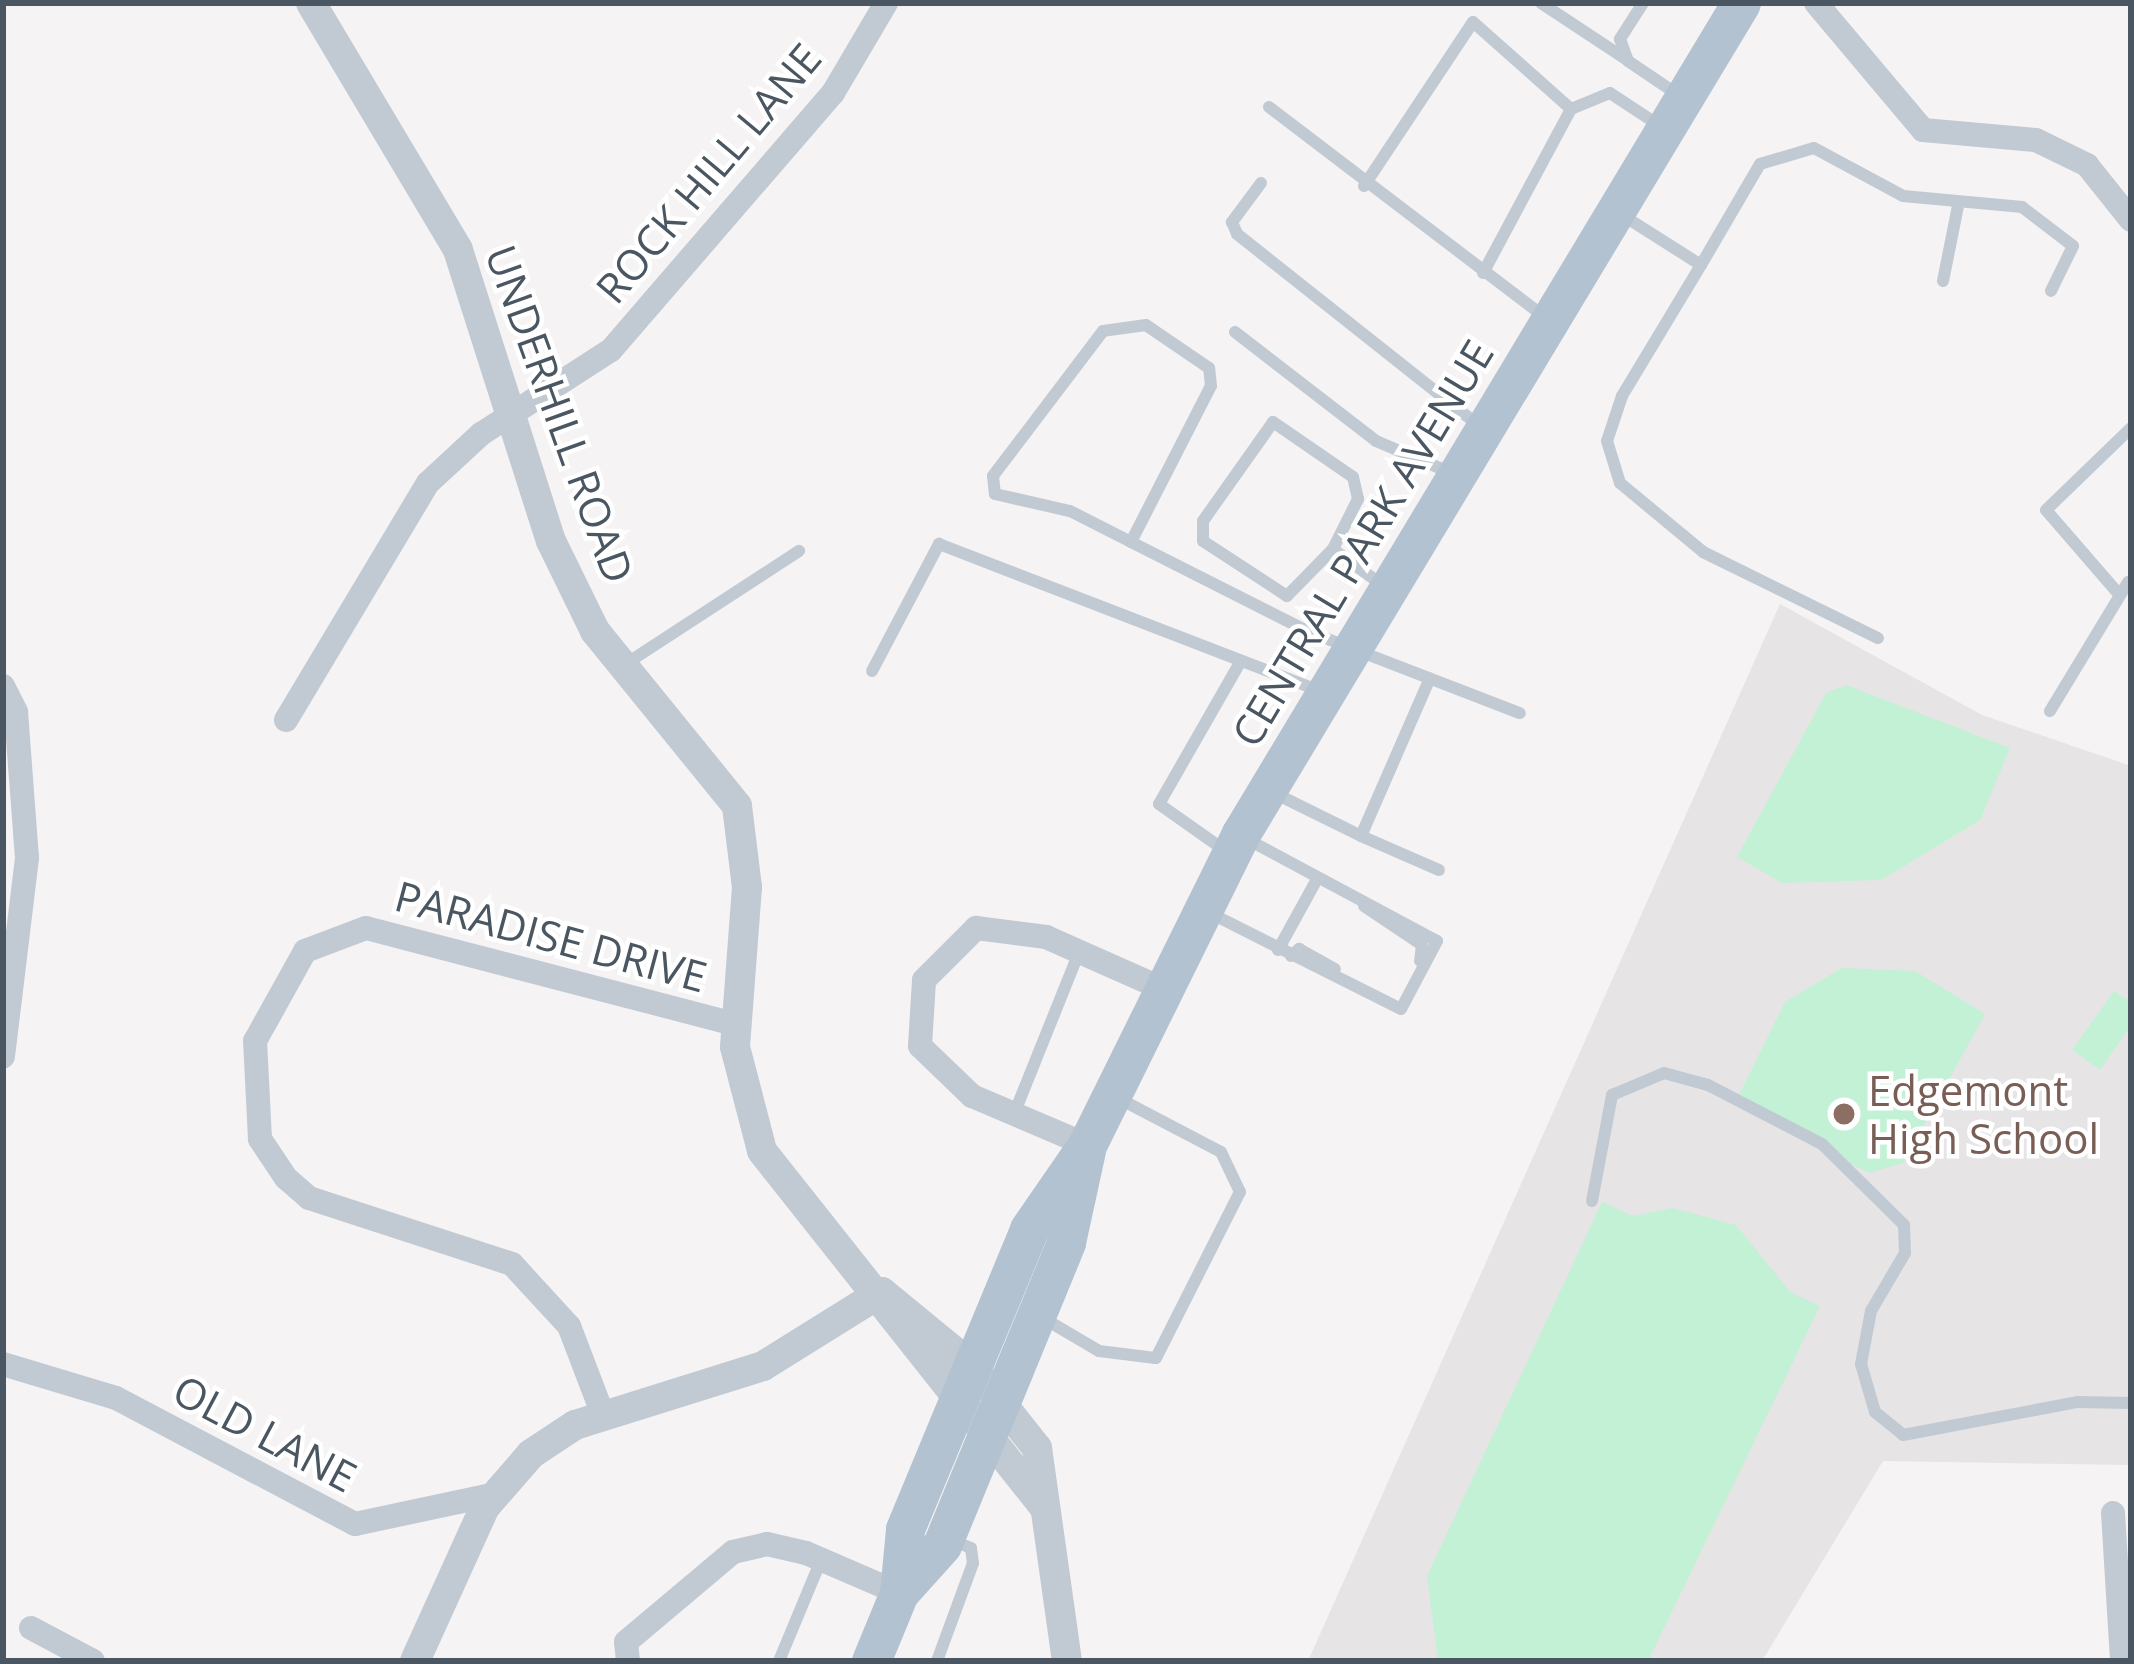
<!DOCTYPE html>
<style>
body{margin:0}
#map{position:relative;width:2134px;height:1664px;overflow:hidden;background:#f5f3f3;font-family:"Open Sans",sans-serif}
div>[style]{position:absolute}
.education>*{inset:0;background:#e6e4e5}
.green>*{inset:0;background:#c3f1d5}
.service>*{height:12px;margin:-6px;padding:0 6px;transform-origin:6px;border-radius:6px;background:#c1cad2}
.minor>*{height:24px;margin:-12px;padding:0 12px;transform-origin:12px;border-radius:12px;background:#c1cad2}
.tertiary>*{height:30px;margin:-15px;padding:0 15px;transform-origin:15px;border-radius:15px;background:#c1cad2}
.primary>*{height:39px;margin:-19.5px;padding:0 19.5px;transform-origin:19.5px;border-radius:19.5px;background:#b3c2d1}
.dots>*{width:33px;height:33px;translate:-50% -50%;box-sizing:border-box;border:6px solid #fff;border-radius:50%}
span{translate:-50% -50%;white-space:nowrap;text-align:center;line-height:1.15;-webkit-text-stroke:9px #fff;paint-order:stroke}
.street-label{font-size:42px;color:#4a5661}
.education-label{font-size:42px;color:#785e54}
.left{translate:0 -50%;text-align:left}
.frame{position:absolute;inset:0;border:6px solid #4a5661;pointer-events:none}
</style>
<div id="map">
<div class="education">
<i style="clip-path:polygon(1780px 604px,1982px 715px,2131px 766px,2131px 1465px,1883px 1461px,1762px 1661px,1308px 1661px)"></i>
</div>
<div class="green">
<i style="clip-path:polygon(1846px 685px,2010px 748px,1980px 820px,1881px 880px,1782px 883px,1737px 857px,1826px 693px)"></i>
<i style="clip-path:polygon(1842px 968px,1915px 971px,1985px 1014px,1903px 1163px,1869px 1173px,1734px 1105px,1785px 1002px)"></i>
<i style="clip-path:polygon(2114px 991px,2131px 1002px,2131px 1025px,2100px 1070px,2072px 1050px)"></i>
<i style="clip-path:polygon(1602px 1202px,1633px 1216px,1673px 1208px,1736px 1225px,1790px 1292px,1820px 1306px,1648px 1661px,1438px 1661px,1427px 1576px)"></i>
</div>
<div class="service">
<i style="left:1541px;top:3px;width:103px;rotate:33.5deg"></i>
<i style="left:1643px;top:3px;width:43px;rotate:122.6deg"></i>
<i style="left:1620px;top:39px;width:23px;rotate:70deg"></i>
<i style="left:1628px;top:61px;width:59px;rotate:34deg"></i>
<i style="left:1269px;top:107px;width:347px;rotate:37.3deg"></i>
<i style="left:1571px;top:109px;width:42px;rotate:-22.3deg"></i>
<i style="left:1610px;top:93px;width:60px;rotate:33.4deg"></i>
<i style="left:1261px;top:183px;width:49px;rotate:126.6deg"></i>
<i style="left:1232px;top:222px;width:13px;rotate:67deg"></i>
<i style="left:1237px;top:234px;width:308px;rotate:38.4deg"></i>
<i style="left:1364px;top:186px;width:197px;rotate:-56.4deg"></i>
<i style="left:1473px;top:22px;width:131px;rotate:41.6deg"></i>
<i style="left:1571px;top:109px;width:186px;rotate:118.2deg"></i>
<i style="left:1619px;top:213px;width:97px;rotate:32.4deg"></i>
<i style="left:1701px;top:265px;width:117px;rotate:-59.7deg"></i>
<i style="left:1760px;top:164px;width:56px;rotate:-16.5deg"></i>
<i style="left:1814px;top:148px;width:101px;rotate:28.3deg"></i>
<i style="left:1903px;top:196px;width:120px;rotate:5.3deg"></i>
<i style="left:2022px;top:207px;width:64px;rotate:37.4deg"></i>
<i style="left:2073px;top:246px;width:50px;rotate:116.1deg"></i>
<i style="left:1701px;top:265px;width:153px;rotate:121.1deg"></i>
<i style="left:1622px;top:396px;width:47px;rotate:108.4deg"></i>
<i style="left:1607px;top:441px;width:44px;rotate:72.8deg"></i>
<i style="left:1620px;top:483px;width:108px;rotate:39.7deg"></i>
<i style="left:1703px;top:552px;width:195px;rotate:26.2deg"></i>
<i style="left:1943px;top:281px;width:76px;rotate:-78.7deg"></i>
<i style="left:1235px;top:332px;width:178px;rotate:37.7deg"></i>
<i style="left:1376px;top:441px;width:79px;rotate:23deg"></i>
<i style="left:1273px;top:422px;width:97px;rotate:34.5deg"></i>
<i style="left:1353px;top:477px;width:23px;rotate:77deg"></i>
<i style="left:1358px;top:499px;width:56px;rotate:116.6deg"></i>
<i style="left:1333px;top:549px;width:66px;rotate:134.4deg"></i>
<i style="left:1287px;top:596px;width:100px;rotate:-146.8deg"></i>
<i style="left:1203px;top:541px;width:20px;rotate:-90deg"></i>
<i style="left:1203px;top:521px;width:121px;rotate:-54.7deg"></i>
<i style="left:1131px;top:542px;width:175px;rotate:-62.9deg"></i>
<i style="left:1211px;top:386px;width:18px;rotate:-96deg"></i>
<i style="left:1209px;top:368px;width:76px;rotate:-145.7deg"></i>
<i style="left:1146px;top:325px;width:43px;rotate:172.1deg"></i>
<i style="left:1103px;top:331px;width:182px;rotate:127.2deg"></i>
<i style="left:993px;top:476px;width:18px;rotate:84deg"></i>
<i style="left:995px;top:494px;width:77px;rotate:12.8deg"></i>
<i style="left:1070px;top:511px;width:68px;rotate:26.9deg"></i>
<i style="left:1131px;top:542px;width:197px;rotate:26.8deg"></i>
<i style="left:1307px;top:631px;width:228px;rotate:21.1deg"></i>
<i style="left:1333px;top:549px;width:64px;rotate:36.2deg"></i>
<i style="left:2117px;top:592px;width:108px;rotate:-130.9deg"></i>
<i style="left:2046px;top:510px;width:118px;rotate:-44deg"></i>
<i style="left:624px;top:665px;width:209px;rotate:-33.1deg"></i>
<i style="left:872px;top:671px;width:144px;rotate:-62.2deg"></i>
<i style="left:939px;top:544px;width:407px;rotate:21.1deg"></i>
<i style="left:2050px;top:711px;width:151px;rotate:-58.8deg"></i>
<i style="left:1274px;top:793px;width:97px;rotate:26.3deg"></i>
<i style="left:1361px;top:836px;width:172px;rotate:-66.4deg"></i>
<i style="left:1361px;top:836px;width:85px;rotate:23.6deg"></i>
<i style="left:1227px;top:852px;width:83px;rotate:-144.8deg"></i>
<i style="left:1159px;top:804px;width:165px;rotate:-60.2deg"></i>
<i style="left:1364px;top:906px;width:70px;rotate:33.9deg"></i>
<i style="left:1422px;top:945px;width:16px;rotate:97deg"></i>
<i style="left:1206px;top:911px;width:218px;rotate:26.7deg"></i>
<i style="left:1401px;top:1009px;width:77px;rotate:-62.1deg"></i>
<i style="left:1437px;top:941px;width:218px;rotate:-151.8deg"></i>
<i style="left:1278px;top:950px;width:81px;rotate:-61.2deg"></i>
<i style="left:1291px;top:956px;width:11px;rotate:-41deg"></i>
<i style="left:1299px;top:949px;width:41px;rotate:29.1deg"></i>
<i style="left:1014px;top:1114px;width:175px;rotate:-68.1deg"></i>
<i style="left:1592px;top:1201px;width:108px;rotate:-79.3deg"></i>
<i style="left:1612px;top:1095px;width:56px;rotate:-22.9deg"></i>
<i style="left:1664px;top:1073px;width:46px;rotate:15.3deg"></i>
<i style="left:1708px;top:1085px;width:128px;rotate:27.4deg"></i>
<i style="left:1822px;top:1144px;width:115px;rotate:44.6deg"></i>
<i style="left:1904px;top:1225px;width:28px;rotate:88deg"></i>
<i style="left:1905px;top:1253px;width:67px;rotate:120.4deg"></i>
<i style="left:1871px;top:1311px;width:54px;rotate:100.7deg"></i>
<i style="left:1861px;top:1364px;width:50px;rotate:73.7deg"></i>
<i style="left:1875px;top:1412px;width:36px;rotate:39deg"></i>
<i style="left:1903px;top:1435px;width:178px;rotate:-10.7deg"></i>
<i style="left:2078px;top:1402px;width:53px;rotate:1.1deg"></i>
<i style="left:1043px;top:1318px;width:65px;rotate:30.5deg"></i>
<i style="left:1099px;top:1351px;width:57px;rotate:7deg"></i>
<i style="left:1156px;top:1358px;width:186px;rotate:-63.2deg"></i>
<i style="left:1240px;top:1192px;width:44px;rotate:-115.4deg"></i>
<i style="left:1221px;top:1152px;width:121px;rotate:-152.4deg"></i>
<i style="left:779px;top:1661px;width:109px;rotate:-67.4deg"></i>
<i style="left:937px;top:1661px;width:104px;rotate:-69.8deg"></i>
<i style="left:973px;top:1563px;width:15px;rotate:-98deg"></i>
<i style="left:971px;top:1548px;width:22px;rotate:-158deg"></i>
</div>
<div class="minor">
<i style="left:1816px;top:3px;width:166px;rotate:49.9deg"></i>
<i style="left:1923px;top:130px;width:113px;rotate:5.1deg"></i>
<i style="left:2036px;top:140px;width:57px;rotate:26.1deg"></i>
<i style="left:2087px;top:165px;width:70px;rotate:51.3deg"></i>
<i style="left:3px;top:686px;width:29px;rotate:63deg"></i>
<i style="left:16px;top:712px;width:146px;rotate:85.7deg"></i>
<i style="left:27px;top:858px;width:200px;rotate:96.9deg"></i>
<i style="left:286px;top:720px;width:276px;rotate:-59.1deg"></i>
<i style="left:428px;top:483px;width:72px;rotate:-42.8deg"></i>
<i style="left:481px;top:434px;width:155px;rotate:-32.9deg"></i>
<i style="left:611px;top:350px;width:340px;rotate:-49.2deg"></i>
<i style="left:833px;top:93px;width:104px;rotate:-59.5deg"></i>
<i style="left:1087px;top:1145px;width:125px;rotate:-156.9deg"></i>
<i style="left:972px;top:1096px;width:72px;rotate:-136.1deg"></i>
<i style="left:920px;top:1046px;width:66px;rotate:-86.5deg"></i>
<i style="left:924px;top:980px;width:74px;rotate:-45deg"></i>
<i style="left:976px;top:928px;width:71px;rotate:7.3deg"></i>
<i style="left:1046px;top:937px;width:124px;rotate:23.9deg"></i>
<i style="left:3px;top:1364px;width:118px;rotate:16.7deg"></i>
<i style="left:116px;top:1398px;width:270px;rotate:27.8deg"></i>
<i style="left:355px;top:1524px;width:144px;rotate:-12deg"></i>
<i style="left:603px;top:1415px;width:95px;rotate:-110.9deg"></i>
<i style="left:569px;top:1326px;width:84px;rotate:-132.6deg"></i>
<i style="left:512px;top:1264px;width:213px;rotate:-162deg"></i>
<i style="left:309px;top:1198px;width:30px;rotate:-139deg"></i>
<i style="left:286px;top:1178px;width:47px;rotate:-123.7deg"></i>
<i style="left:260px;top:1139px;width:98px;rotate:-92.9deg"></i>
<i style="left:255px;top:1041px;width:103px;rotate:-60.9deg"></i>
<i style="left:305px;top:951px;width:65px;rotate:-20.7deg"></i>
<i style="left:366px;top:928px;width:381px;rotate:14.6deg"></i>
<i style="left:2113px;top:1513px;width:148px;rotate:86.5deg"></i>
<i style="left:31px;top:1628px;width:70px;rotate:28deg"></i>
<i style="left:628px;top:1661px;width:19px;rotate:-96deg"></i>
<i style="left:626px;top:1642px;width:140px;rotate:-40.1deg"></i>
<i style="left:733px;top:1552px;width:35px;rotate:-13deg"></i>
<i style="left:767px;top:1544px;width:40px;rotate:13deg"></i>
<i style="left:806px;top:1553px;width:101px;rotate:23.3deg"></i>
</div>
<div class="tertiary">
<i style="left:311px;top:3px;width:287px;rotate:59.2deg"></i>
<i style="left:458px;top:250px;width:305px;rotate:72.3deg"></i>
<i style="left:551px;top:541px;width:100px;rotate:63.9deg"></i>
<i style="left:595px;top:631px;width:225px;rotate:50.9deg"></i>
<i style="left:737px;top:806px;width:82px;rotate:83deg"></i>
<i style="left:747px;top:887px;width:160px;rotate:94.3deg"></i>
<i style="left:735px;top:1047px;width:107px;rotate:75.4deg"></i>
<i style="left:762px;top:1151px;width:456px;rotate:51.6deg"></i>
<i style="left:882px;top:1292px;width:117px;rotate:39.4deg"></i>
<i style="left:972px;top:1366px;width:105px;rotate:51.6deg"></i>
<i style="left:1037px;top:1448px;width:215px;rotate:82deg"></i>
<i style="left:415px;top:1661px;width:169px;rotate:-65.6deg"></i>
<i style="left:485px;top:1507px;width:70px;rotate:-49deg"></i>
<i style="left:531px;top:1454px;width:53px;rotate:-33.4deg"></i>
<i style="left:575px;top:1425px;width:197px;rotate:-17.4deg"></i>
<i style="left:763px;top:1366px;width:140px;rotate:-31.9deg"></i>
</div>
<div class="primary">
<i style="left:899px;top:1593px;width:64px;rotate:-48.1deg"></i>
<i style="left:942px;top:1545px;width:327px;rotate:-67.7deg"></i>
<i style="left:1066px;top:1242px;width:94px;rotate:-77.7deg"></i>
<i style="left:871px;top:1661px;width:74px;rotate:-67.6deg"></i>
<i style="left:899px;top:1593px;width:64px;rotate:-84.6deg"></i>
<i style="left:905px;top:1529px;width:325px;rotate:-67.5deg"></i>
<i style="left:1029px;top:1229px;width:102px;rotate:-55.4deg"></i>
<i style="left:1087px;top:1145px;width:346px;rotate:-63.7deg"></i>
<i style="left:1240px;top:835px;width:971px;rotate:-58.95deg"></i>
</div>
<div class="dots">
<i style="left:1844px;top:1114px;background:#8d6e63"></i>
</div>
<div class="street-label">
<span style="left:708px;top:173px;rotate:-50deg">ROCK HILL LANE</span>
<span style="left:560px;top:414px;rotate:70deg">UNDERHILL ROAD</span>
<span style="left:1362px;top:543px;rotate:-59deg">CENTRAL PARK AVENUE</span>
<span style="left:551px;top:936px;rotate:15deg">PARADISE DRIVE</span>
<span style="left:265px;top:1433px;rotate:28deg">OLD LANE</span>
</div>
<div class="education-label">
<span class="left" style="left:1868px;top:1114px">Edgemont<br>High School</span>
</div>
<div class="frame"></div>
</div>
